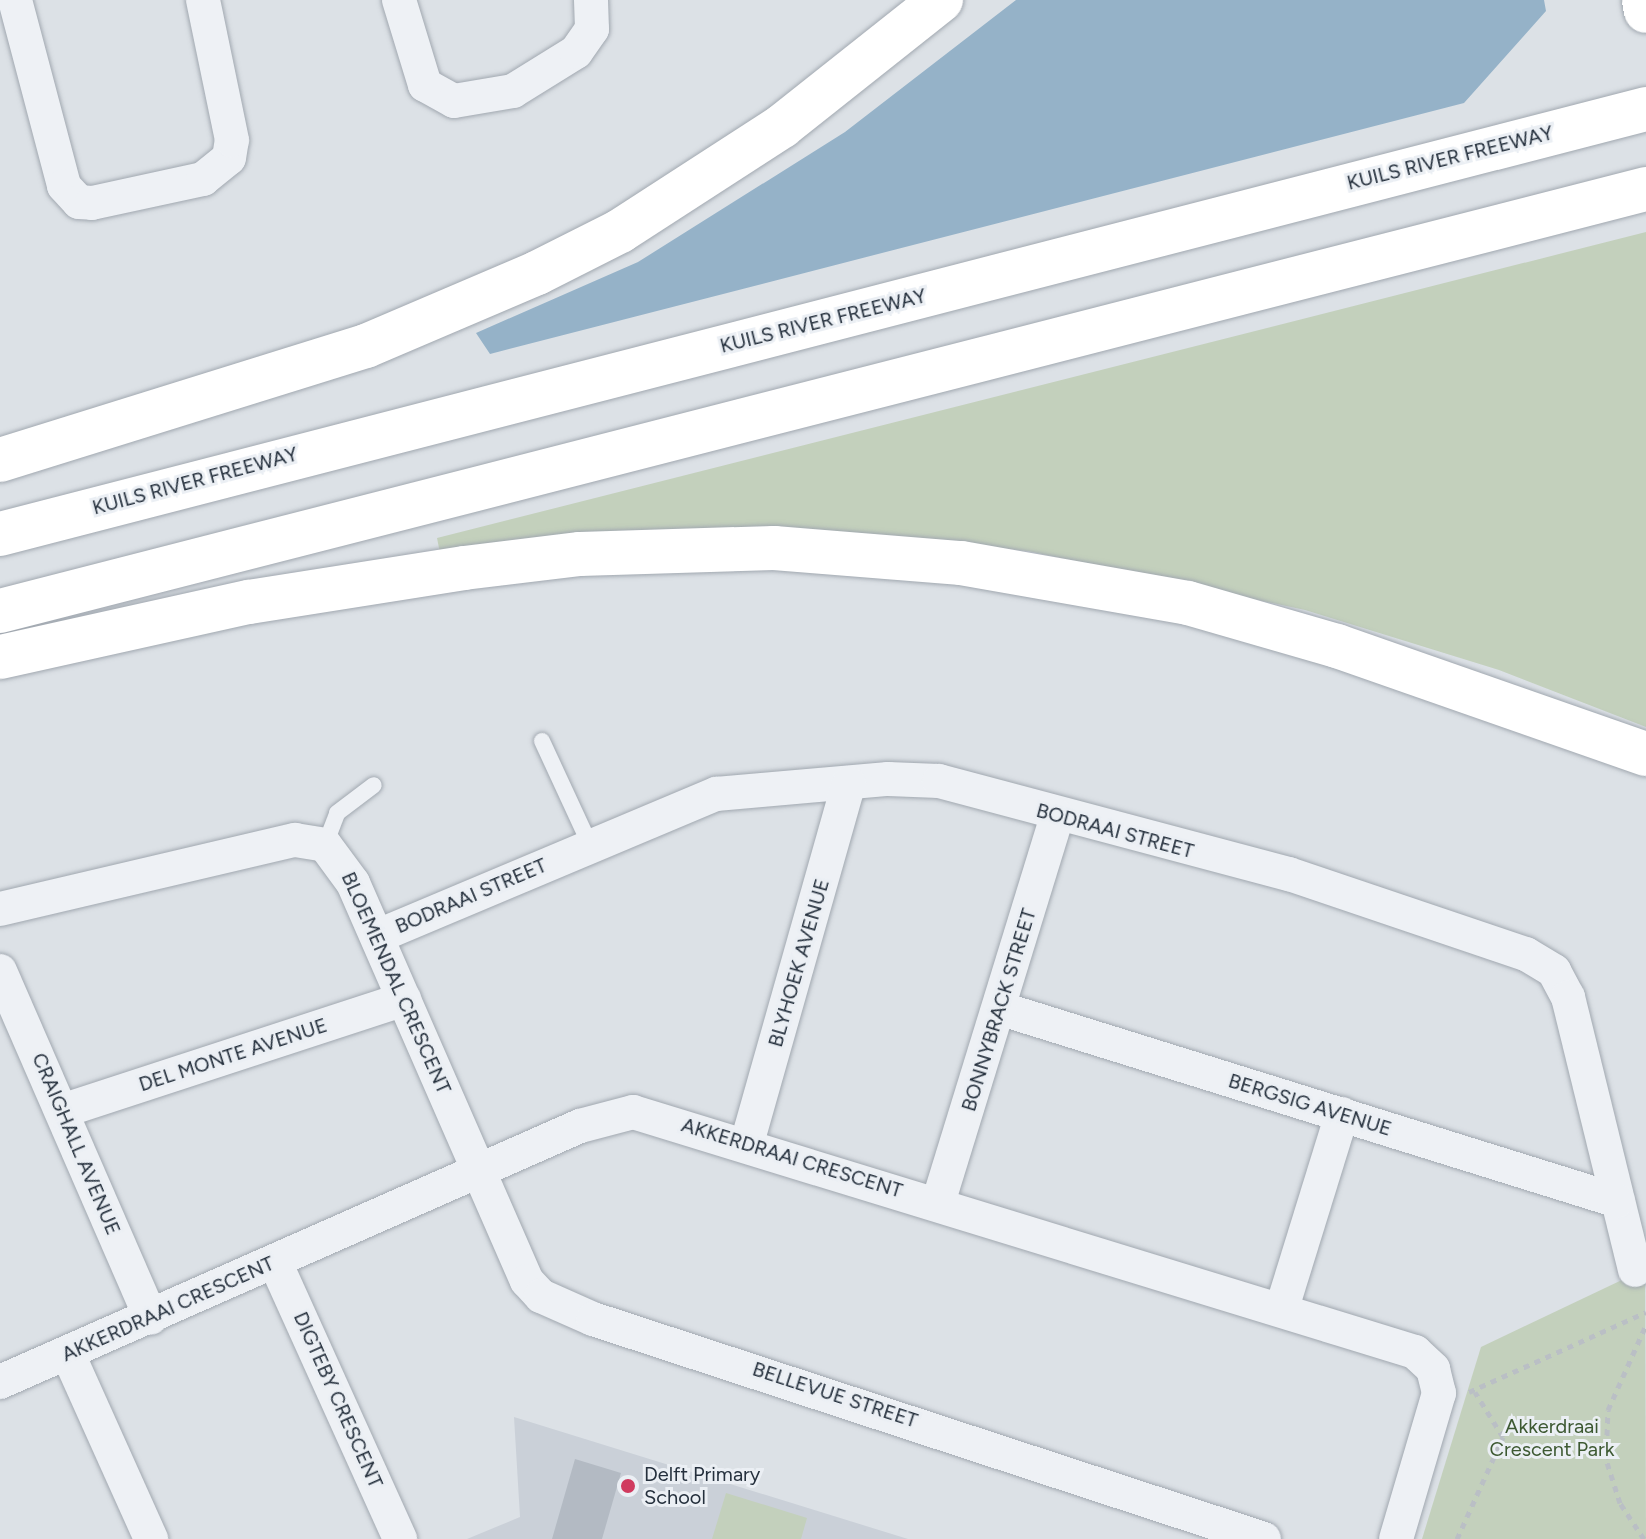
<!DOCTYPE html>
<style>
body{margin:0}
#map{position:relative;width:1646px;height:1539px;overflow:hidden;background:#dce1e6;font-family:Figtree,sans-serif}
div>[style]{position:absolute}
.built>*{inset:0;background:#cad0d8}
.green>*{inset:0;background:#c3d0bc}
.water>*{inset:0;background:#95b2c8}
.building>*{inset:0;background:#b3bac3}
.path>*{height:5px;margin-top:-2.5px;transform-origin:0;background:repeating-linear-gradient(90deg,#babfc5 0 6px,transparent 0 12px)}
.roads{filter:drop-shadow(0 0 2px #a1a8b0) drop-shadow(0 0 2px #a1a8b0)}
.service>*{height:16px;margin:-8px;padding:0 8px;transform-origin:8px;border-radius:8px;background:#eef1f5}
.minor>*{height:34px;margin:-17px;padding:0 17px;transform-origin:17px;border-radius:17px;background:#eef1f5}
.secondary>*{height:44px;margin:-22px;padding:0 22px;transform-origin:22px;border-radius:22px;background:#fff}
.motorway>*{height:44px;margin:-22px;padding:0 22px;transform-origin:22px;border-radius:22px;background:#fff}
.dots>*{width:22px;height:22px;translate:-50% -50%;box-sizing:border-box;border:4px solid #ebeff4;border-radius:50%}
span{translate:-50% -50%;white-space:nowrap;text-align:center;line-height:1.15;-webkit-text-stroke:6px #ebeff4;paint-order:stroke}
.street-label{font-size:20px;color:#25303d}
.park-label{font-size:20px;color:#3d5932}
.poi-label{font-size:20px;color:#25303d}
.left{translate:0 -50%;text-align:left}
</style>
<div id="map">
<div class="built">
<i style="clip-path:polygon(514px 1417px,908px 1539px,467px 1539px,520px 1517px)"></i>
</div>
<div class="green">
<i style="clip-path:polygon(1646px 232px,1646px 727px,1499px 670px,1305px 610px,1028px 551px,764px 527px,601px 533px,440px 553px,437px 538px)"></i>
<i style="clip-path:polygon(1645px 1269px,1646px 1539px,1422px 1539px,1481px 1347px)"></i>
<i style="clip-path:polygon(726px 1493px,807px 1518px,801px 1539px,712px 1539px)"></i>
</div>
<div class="water">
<i style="clip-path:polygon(1016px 0,1544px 0,1546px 11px,1464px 103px,490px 354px,476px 333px,638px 262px,845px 132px)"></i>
</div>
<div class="building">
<i style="clip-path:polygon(575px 1459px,621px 1473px,602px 1539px,552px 1539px)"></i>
</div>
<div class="path">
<i style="left:1469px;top:1392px;width:194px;rotate:-24.3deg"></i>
<i style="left:1457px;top:1539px;width:112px;rotate:-65.7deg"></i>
<i style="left:1503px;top:1437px;width:53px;rotate:-121.9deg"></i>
<i style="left:1644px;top:1539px;width:43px;rotate:-123.7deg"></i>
<i style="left:1620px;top:1503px;width:46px;rotate:-107.7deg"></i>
<i style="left:1606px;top:1459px;width:49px;rotate:-87.7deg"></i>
<i style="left:1608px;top:1410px;width:93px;rotate:-65.9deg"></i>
</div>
<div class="roads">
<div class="service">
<i style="left:542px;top:741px;width:115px;rotate:65.2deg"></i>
<i style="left:325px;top:845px;width:34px;rotate:-69deg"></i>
<i style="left:337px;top:813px;width:46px;rotate:-37.1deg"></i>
</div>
<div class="minor">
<i style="left:15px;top:0;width:192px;rotate:75.2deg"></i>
<i style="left:64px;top:186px;width:22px;rotate:47deg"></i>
<i style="left:79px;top:202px;width:13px;rotate:4deg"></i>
<i style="left:92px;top:203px;width:114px;rotate:-12.2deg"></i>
<i style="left:203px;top:179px;width:33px;rotate:-39deg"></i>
<i style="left:229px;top:158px;width:18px;rotate:-81deg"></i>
<i style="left:232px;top:140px;width:143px;rotate:-101.7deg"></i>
<i style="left:399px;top:0;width:89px;rotate:73deg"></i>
<i style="left:425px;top:85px;width:33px;rotate:29deg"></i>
<i style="left:454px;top:101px;width:60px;rotate:-9.6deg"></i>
<i style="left:513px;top:91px;width:74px;rotate:-31.8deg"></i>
<i style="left:576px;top:52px;width:28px;rotate:-55deg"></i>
<i style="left:592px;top:29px;width:29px;rotate:-92deg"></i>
<i style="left:0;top:909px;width:303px;rotate:-13.2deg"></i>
<i style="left:295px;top:840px;width:30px;rotate:9deg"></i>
<i style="left:325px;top:845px;width:47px;rotate:53.6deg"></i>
<i style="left:353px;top:883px;width:434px;rotate:66.4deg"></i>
<i style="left:527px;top:1281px;width:21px;rotate:47deg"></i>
<i style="left:541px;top:1296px;width:57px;rotate:23.9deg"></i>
<i style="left:593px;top:1319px;width:706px;rotate:18.15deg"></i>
<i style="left:378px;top:936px;width:367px;rotate:-22.8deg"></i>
<i style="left:716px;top:794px;width:173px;rotate:-5deg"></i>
<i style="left:888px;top:779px;width:51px;rotate:2.2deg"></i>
<i style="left:939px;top:781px;width:362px;rotate:14.9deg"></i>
<i style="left:1289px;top:874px;width:250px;rotate:18.7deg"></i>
<i style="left:1526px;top:954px;width:33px;rotate:31deg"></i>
<i style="left:1554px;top:971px;width:30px;rotate:62deg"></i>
<i style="left:1568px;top:997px;width:281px;rotate:76.2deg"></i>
<i style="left:0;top:971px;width:378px;rotate:66.5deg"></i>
<i style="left:1002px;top:1009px;width:645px;rotate:17.31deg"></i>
<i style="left:62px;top:1111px;width:360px;rotate:-18.1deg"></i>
<i style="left:747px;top:1143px;width:374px;rotate:-74.2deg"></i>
<i style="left:938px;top:1203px;width:405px;rotate:-72.9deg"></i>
<i style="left:275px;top:1262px;width:304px;rotate:65.7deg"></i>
<i style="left:1282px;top:1308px;width:203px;rotate:-72.8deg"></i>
<i style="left:68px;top:1354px;width:203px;rotate:65.8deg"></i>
<i style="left:0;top:1382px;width:634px;rotate:-23.82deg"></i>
<i style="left:580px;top:1126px;width:55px;rotate:-14.8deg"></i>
<i style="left:633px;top:1112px;width:818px;rotate:17.06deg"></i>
<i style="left:1415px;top:1352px;width:25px;rotate:43deg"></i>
<i style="left:1433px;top:1369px;width:25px;rotate:76deg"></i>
<i style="left:1439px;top:1393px;width:152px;rotate:106.4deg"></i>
</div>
<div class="secondary">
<i style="left:1644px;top:0;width:11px;rotate:80deg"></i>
</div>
<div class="motorway">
<i style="left:0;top:460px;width:383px;rotate:-17.3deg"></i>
<i style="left:366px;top:346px;width:186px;rotate:-23.1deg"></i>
<i style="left:537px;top:273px;width:93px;rotate:-26.8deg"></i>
<i style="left:620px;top:231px;width:193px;rotate:-32.9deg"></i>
<i style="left:782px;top:126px;width:203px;rotate:-38.4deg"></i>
<i style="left:0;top:534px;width:1700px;rotate:-14.48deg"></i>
<i style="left:0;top:611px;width:1699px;rotate:-14.38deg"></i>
<i style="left:0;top:657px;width:255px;rotate:-12.5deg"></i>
<i style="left:249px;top:602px;width:218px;rotate:-9deg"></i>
<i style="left:464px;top:568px;width:117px;rotate:-6.9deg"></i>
<i style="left:580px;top:554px;width:194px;rotate:-1.8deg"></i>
<i style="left:774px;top:548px;width:188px;rotate:4.6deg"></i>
<i style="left:961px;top:563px;width:230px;rotate:10deg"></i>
<i style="left:1188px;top:603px;width:155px;rotate:16.1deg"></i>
<i style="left:1337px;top:646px;width:327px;rotate:19.3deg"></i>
</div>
</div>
<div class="dots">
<i style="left:628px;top:1486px;background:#d03b5f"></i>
</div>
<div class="street-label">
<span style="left:1450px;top:158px;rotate:-14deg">KUILS RIVER FREEWAY</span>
<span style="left:823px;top:321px;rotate:-14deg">KUILS RIVER FREEWAY</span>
<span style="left:195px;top:481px;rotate:-15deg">KUILS RIVER FREEWAY</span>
<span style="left:1115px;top:831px;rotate:15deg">BODRAAI STREET</span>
<span style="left:471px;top:896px;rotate:-23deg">BODRAAI STREET</span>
<span style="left:799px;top:963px;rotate:-74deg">BLYHOEK AVENUE</span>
<span style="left:396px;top:983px;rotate:66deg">BLOEMENDAL CRESCENT</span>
<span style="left:999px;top:1010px;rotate:-73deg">BONNYBRACK STREET</span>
<span style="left:233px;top:1055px;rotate:-18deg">DEL MONTE AVENUE</span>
<span style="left:1310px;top:1105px;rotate:17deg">BERGSIG AVENUE</span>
<span style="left:76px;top:1144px;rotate:67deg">CRAIGHALL AVENUE</span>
<span style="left:792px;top:1158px;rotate:17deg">AKKERDRAAI CRESCENT</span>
<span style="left:168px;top:1309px;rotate:-24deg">AKKERDRAAI CRESCENT</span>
<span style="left:835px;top:1395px;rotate:18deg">BELLEVUE STREET</span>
<span style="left:338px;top:1400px;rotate:66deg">DIGTEBY CRESCENT</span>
</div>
<div class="park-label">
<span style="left:1552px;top:1438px">Akkerdraai<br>Crescent Park</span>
</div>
<div class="poi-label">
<span class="left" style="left:644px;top:1486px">Delft Primary<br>School</span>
</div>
</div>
